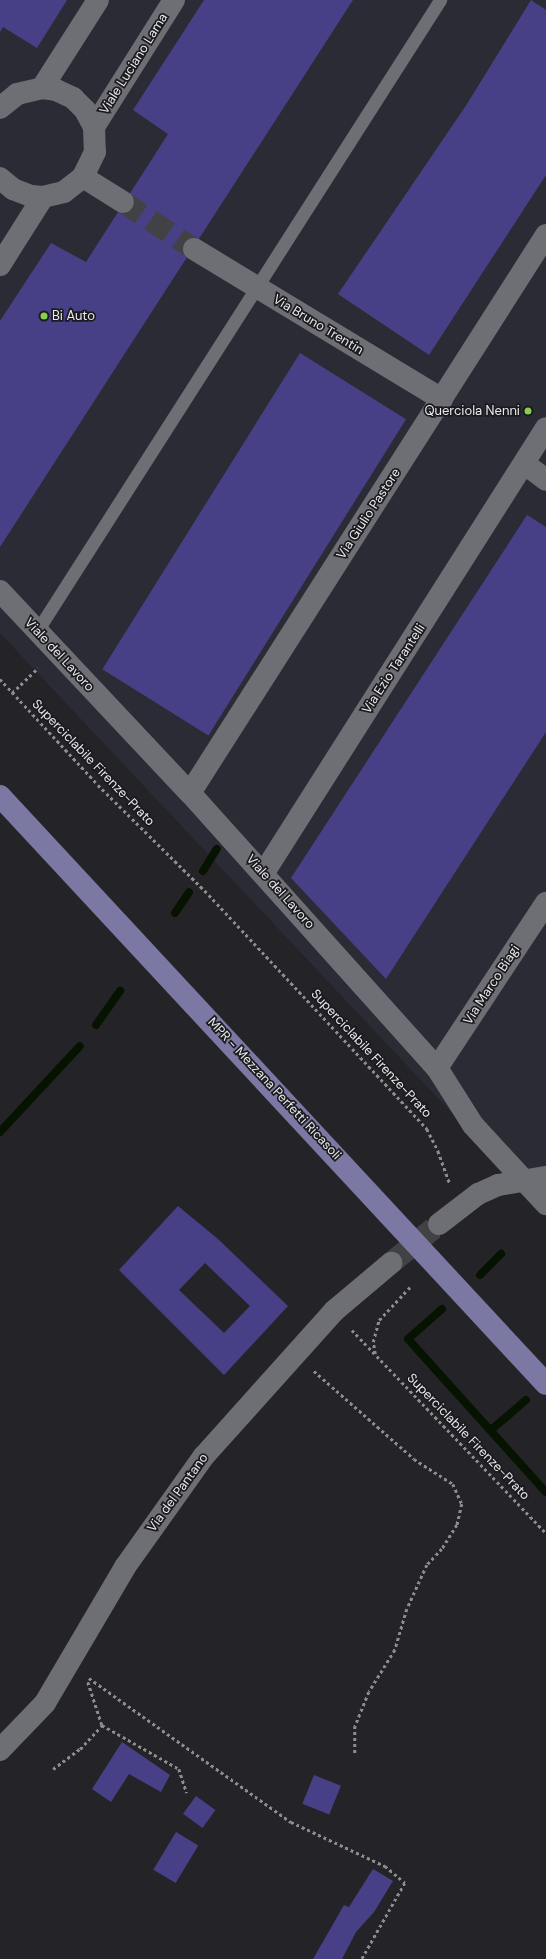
<!DOCTYPE html>
<style>
body{margin:0}
#map{position:relative;width:546px;height:1959px;overflow:hidden;background:#242428;font-family:"DM Sans",sans-serif}
div>[style]{position:absolute}
.built>*{inset:0;background:#2b2b35}
.stream>*{height:8px;margin:-4px;padding:0 4px;transform-origin:4px;border-radius:4px;background:#061301}
.building>*{inset:0;background:#484086;transform-origin:0 0}
.minor-tunnel>*{height:22px;margin-top:-11px;transform-origin:0;background:repeating-linear-gradient(90deg,#424246 0 22px,transparent 0 33px)}
.path>*{height:2.5px;margin-top:-1.25px;transform-origin:0;background:repeating-linear-gradient(90deg,#8d8d90 0 3px,transparent 0 6px)}
.service>*{height:13px;margin:-6.5px;padding:0 6.5px;transform-origin:6.5px;border-radius:6.5px;background:#6e6f74}
.minor>*{height:22px;margin:-11px;padding:0 11px;transform-origin:11px;border-radius:11px;background:#6e6f74}
.primary>*{height:22px;margin:-11px;padding:0 11px;transform-origin:11px;border-radius:11px;background:#7b79a3}
.dots>*{width:11px;height:11px;translate:-50% -50%;box-sizing:border-box;border:2px solid #1b1b1f;border-radius:50%}
span{translate:-50% -50%;white-space:nowrap;text-align:center;line-height:1.15;-webkit-text-stroke:3.5px #1b1b1f;paint-order:stroke}
.street-label{font-size:13px;color:#eaeaed}
.poi-label{font-size:13px;color:#eaeaed}
.left{translate:0 -50%;text-align:left}
.right{translate:-100% -50%;text-align:right}
</style>
<div id="map">
<div class="built">
<i style="clip-path:polygon(0 0,546px 0,546px 1213px,0 633px)"></i>
</div>
<div class="stream">
<i style="left:203px;top:871px;width:26px;rotate:-58deg"></i>
<i style="left:175px;top:913px;width:25px;rotate:-56deg"></i>
<i style="left:96px;top:1025px;width:42px;rotate:-54.8deg"></i>
<i style="left:0;top:1132px;width:117px;rotate:-47.1deg"></i>
<i style="left:480px;top:1275px;width:30px;rotate:-45deg"></i>
<i style="left:442px;top:1309px;width:45px;rotate:138.6deg"></i>
<i style="left:408px;top:1339px;width:206px;rotate:48deg"></i>
<i style="left:491px;top:1430px;width:46px;rotate:-40.6deg"></i>
</div>
<div class="building">
<i style="clip-path:polygon(0 0,67px 0,37px 48px,3px 27px,0 32px)"></i>
<i style="clip-path:polygon(204px 0,353px 0,0 547px,0 321px,51px 243px,86px 262px,168px 134px,133px 110px)"></i>
<i style="clip-path:polygon(531px 0,546px 10px,546px 175px,429px 355px,338px 294px,467px 104px)"></i>
<i style="left:300px;top:353px;width:125px;height:373px;rotate:32deg"></i>
<i style="clip-path:polygon(527px 515px,546px 527px,546px 732px,386px 979px,291px 878px)"></i>
<i style="clip-path:polygon(evenodd,178px 1206px,218px 1239px,288px 1306px,224px 1375px,119px 1270px,178px 1206px,205px 1263px,250px 1306px,224px 1333px,179px 1290px,205px 1263px)"></i>
<i style="clip-path:polygon(122px 1742px,170px 1775px,161px 1792px,129px 1774px,111px 1802px,92px 1789px)"></i>
<i style="left:314px;top:1775px;width:29px;height:31px;rotate:22deg"></i>
<i style="left:196px;top:1796px;width:24px;height:22px;rotate:36deg"></i>
<i style="left:176px;top:1832px;width:26px;height:44px;rotate:31deg"></i>
<i style="clip-path:polygon(373px 1869px,393px 1881px,374px 1912px,356px 1932px,342px 1959px,313px 1959px,344px 1905px,349px 1907px)"></i>
</div>
<div class="minor-tunnel">
<i style="left:123px;top:202px;width:85px;rotate:33.5deg"></i>
<i style="left:391px;top:1263px;width:62px;rotate:-39.1deg"></i>
</div>
<div class="path">
<i style="left:0;top:679px;width:144px;rotate:47.2deg"></i>
<i style="left:98px;top:785px;width:156px;rotate:44.7deg"></i>
<i style="left:209px;top:895px;width:320px;rotate:47deg"></i>
<i style="left:427px;top:1129px;width:25px;rotate:63deg"></i>
<i style="left:438px;top:1151px;width:35px;rotate:70deg"></i>
<i style="left:12px;top:693px;width:36px;rotate:-44deg"></i>
<i style="left:352px;top:1330px;width:281px;rotate:46.3deg"></i>
<i style="left:375px;top:1354px;width:12px;rotate:-99deg"></i>
<i style="left:373px;top:1342px;width:23px;rotate:-75deg"></i>
<i style="left:379px;top:1320px;width:45px;rotate:-46.8deg"></i>
<i style="left:314px;top:1371px;width:133px;rotate:41.3deg"></i>
<i style="left:414px;top:1459px;width:46px;rotate:32.7deg"></i>
<i style="left:453px;top:1484px;width:22px;rotate:66deg"></i>
<i style="left:462px;top:1504px;width:22px;rotate:103deg"></i>
<i style="left:457px;top:1525px;width:28px;rotate:122deg"></i>
<i style="left:442px;top:1549px;width:22px;rotate:133deg"></i>
<i style="left:427px;top:1565px;width:48px;rotate:114.4deg"></i>
<i style="left:407px;top:1609px;width:43px;rotate:106.3deg"></i>
<i style="left:395px;top:1650px;width:49px;rotate:121.8deg"></i>
<i style="left:369px;top:1692px;width:37px;rotate:112deg"></i>
<i style="left:355px;top:1726px;width:29px;rotate:90deg"></i>
<i style="left:89px;top:1678px;width:248px;rotate:35.5deg"></i>
<i style="left:291px;top:1822px;width:104px;rotate:25.1deg"></i>
<i style="left:385px;top:1866px;width:26px;rotate:40deg"></i>
<i style="left:405px;top:1883px;width:87px;rotate:119.5deg"></i>
<i style="left:88px;top:1682px;width:45px;rotate:72deg"></i>
<i style="left:102px;top:1725px;width:89px;rotate:29.7deg"></i>
<i style="left:179px;top:1769px;width:25px;rotate:72deg"></i>
<i style="left:53px;top:1769px;width:34px;rotate:-37deg"></i>
<i style="left:80px;top:1749px;width:33px;rotate:-47deg"></i>
</div>
<div class="service">
<i style="left:37px;top:631px;width:749px;rotate:-57.43deg"></i>
</div>
<div class="minor">
<i style="left:42px;top:88px;width:104px;rotate:-57.5deg"></i>
<i style="left:0;top:108px;width:22px;rotate:-39deg"></i>
<i style="left:17px;top:94px;width:26px;rotate:-13deg"></i>
<i style="left:42px;top:88px;width:14px;rotate:8deg"></i>
<i style="left:56px;top:90px;width:19px;rotate:25deg"></i>
<i style="left:73px;top:98px;width:17px;rotate:45deg"></i>
<i style="left:85px;top:110px;width:19px;rotate:62deg"></i>
<i style="left:94px;top:127px;width:25px;rotate:88deg"></i>
<i style="left:95px;top:152px;width:28px;rotate:116deg"></i>
<i style="left:83px;top:177px;width:24px;rotate:142deg"></i>
<i style="left:64px;top:192px;width:22px;rotate:167deg"></i>
<i style="left:43px;top:197px;width:12px;rotate:-175deg"></i>
<i style="left:31px;top:196px;width:19px;rotate:-159deg"></i>
<i style="left:13px;top:189px;width:17px;rotate:-140deg"></i>
<i style="left:94px;top:127px;width:150px;rotate:-57.8deg"></i>
<i style="left:83px;top:177px;width:47px;rotate:32deg"></i>
<i style="left:194px;top:249px;width:290px;rotate:31.2deg"></i>
<i style="left:0;top:265px;width:80px;rotate:-57.7deg"></i>
<i style="left:525px;top:464px;width:26px;rotate:37deg"></i>
<i style="left:0;top:591px;width:277px;rotate:46.8deg"></i>
<i style="left:190px;top:793px;width:370px;rotate:48.1deg"></i>
<i style="left:437px;top:1068px;width:67px;rotate:57.7deg"></i>
<i style="left:473px;top:1125px;width:108px;rotate:47.3deg"></i>
<i style="left:190px;top:793px;width:662px;rotate:-57.46deg"></i>
<i style="left:263px;top:874px;width:528px;rotate:-57.6deg"></i>
<i style="left:437px;top:1068px;width:198px;rotate:-56.6deg"></i>
<i style="left:439px;top:1224px;width:49px;rotate:-37.6deg"></i>
<i style="left:478px;top:1194px;width:22px;rotate:-24deg"></i>
<i style="left:498px;top:1185px;width:49px;rotate:-9.5deg"></i>
<i style="left:0;top:1750px;width:65px;rotate:-46.2deg"></i>
<i style="left:45px;top:1703px;width:158px;rotate:-59.5deg"></i>
<i style="left:125px;top:1567px;width:136px;rotate:-54.6deg"></i>
<i style="left:204px;top:1456px;width:195px;rotate:-48.1deg"></i>
<i style="left:334px;top:1311px;width:75px;rotate:-40.1deg"></i>
</div>
<div class="primary">
<i style="left:0;top:796px;width:802px;rotate:47.12deg"></i>
</div>
<div class="dots">
<i style="left:44px;top:316px;background:#85cf4c"></i>
<i style="left:528px;top:411px;background:#85cf4c"></i>
</div>
<div class="street-label">
<span style="left:134px;top:64px;rotate:-58deg">Viale Luciano Lama</span>
<span style="left:318px;top:325px;rotate:31deg">Via Bruno Trentin</span>
<span style="left:369px;top:514px;rotate:-57deg">Via Giulio Pastore</span>
<span style="left:59px;top:655px;rotate:47deg">Viale del Lavoro</span>
<span style="left:394px;top:669px;rotate:-57deg">Via Ezio Tarantelli</span>
<span style="left:93px;top:763px;rotate:46deg">Superciclabile Firenze-Prato</span>
<span style="left:280px;top:892px;rotate:48deg">Viale del Lavoro</span>
<span style="left:492px;top:985px;rotate:-57deg">Via Marco Biagi</span>
<span style="left:371px;top:1054px;rotate:47deg">Superciclabile Firenze-Prato</span>
<span style="left:274px;top:1089px;rotate:47deg">MPR - Mezzana Perfetti Ricasoli</span>
<span style="left:468px;top:1437px;rotate:46deg">Superciclabile Firenze-Prato</span>
<span style="left:178px;top:1493px;rotate:-54deg">Via del Pantano</span>
</div>
<div class="poi-label">
<span class="left" style="left:52px;top:316px">Bi Auto</span>
<span class="right" style="left:520px;top:411px">Querciola Nenni</span>
</div>
</div>
